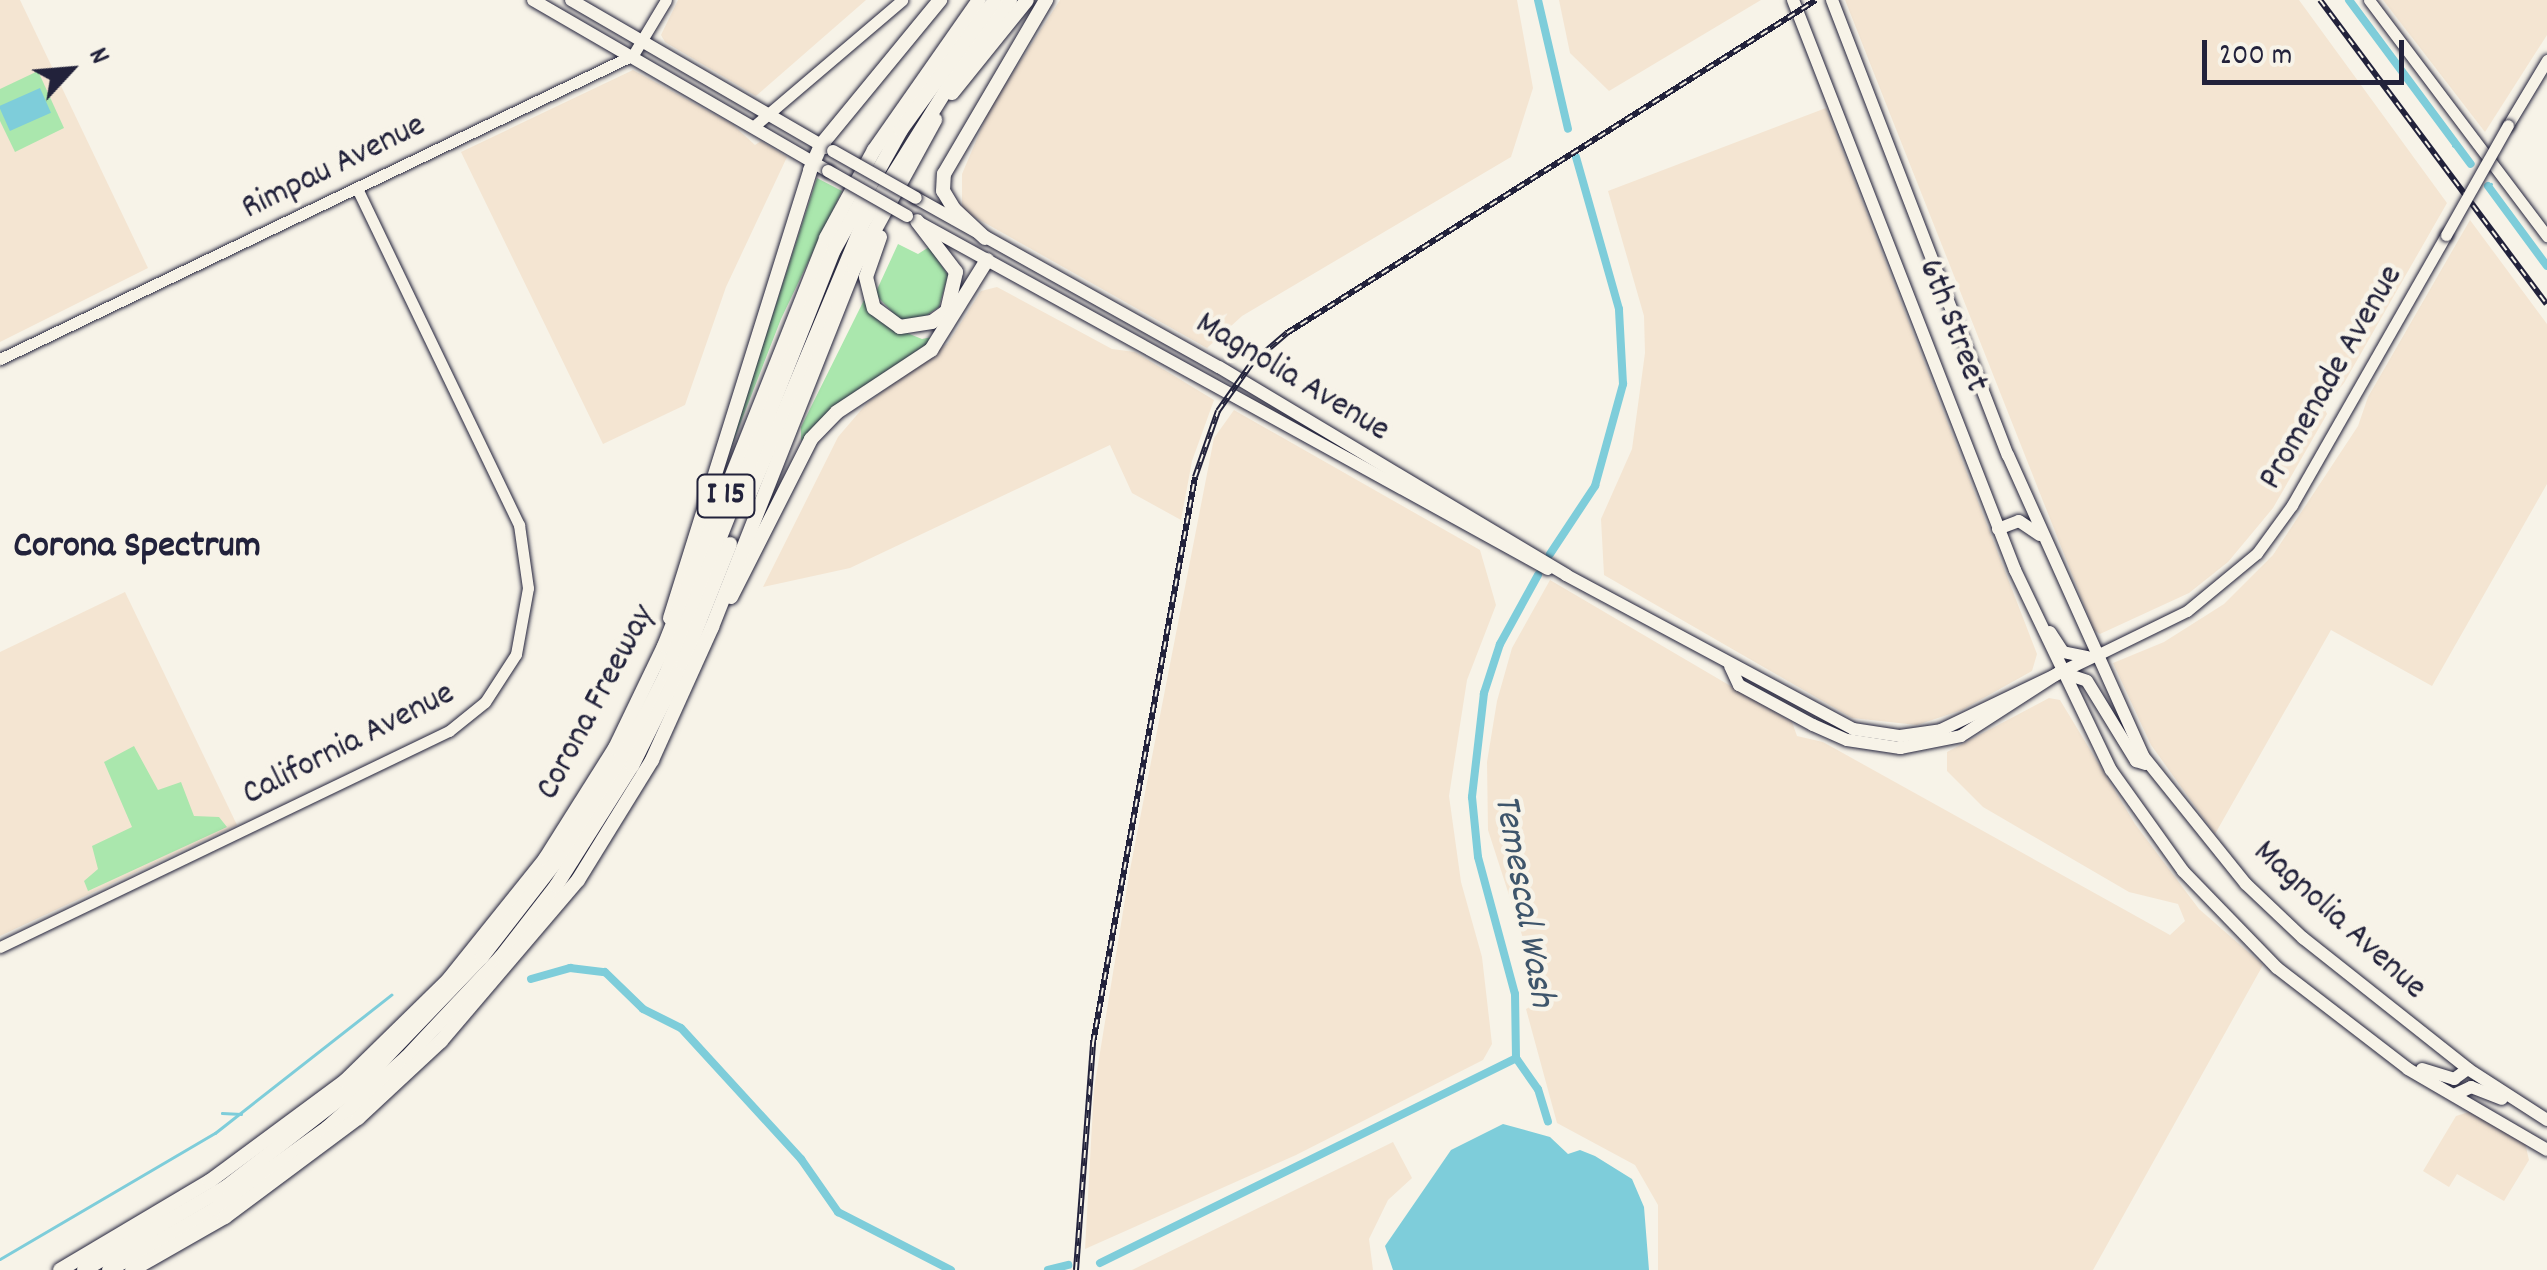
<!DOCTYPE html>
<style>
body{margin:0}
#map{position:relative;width:2547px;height:1270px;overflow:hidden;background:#f7f3e8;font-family:Dekko,sans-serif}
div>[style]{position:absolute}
.built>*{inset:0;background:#f4e5d2}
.green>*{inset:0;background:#aae7ad}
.water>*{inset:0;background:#7ecdda;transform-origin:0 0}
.stream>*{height:2.5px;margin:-1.25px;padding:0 1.25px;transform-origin:1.25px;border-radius:1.25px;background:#7ecdda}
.canal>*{height:8px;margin:-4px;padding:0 4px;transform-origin:4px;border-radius:4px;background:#7ecdda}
.roads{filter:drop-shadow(0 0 2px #22223b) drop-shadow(0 0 2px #22223b)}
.secondary>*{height:11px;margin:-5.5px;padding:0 5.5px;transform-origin:5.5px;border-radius:5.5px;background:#f7f3e8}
.primary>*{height:12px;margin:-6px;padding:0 6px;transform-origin:6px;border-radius:6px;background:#f7f3e8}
.highway>*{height:14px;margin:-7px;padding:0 7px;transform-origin:7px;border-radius:7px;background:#f7f3e8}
.rail>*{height:6px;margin-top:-3px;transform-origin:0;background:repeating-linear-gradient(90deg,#f7f3e8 0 8px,#22223b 0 16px);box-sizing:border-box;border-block:2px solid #22223b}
.bridges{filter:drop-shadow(0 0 2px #22223b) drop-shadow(0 0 2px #22223b)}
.secondary-bridge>*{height:11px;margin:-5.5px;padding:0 5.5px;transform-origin:5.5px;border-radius:5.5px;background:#f7f3e8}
.primary-bridge>*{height:12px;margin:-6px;padding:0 6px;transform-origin:6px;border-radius:6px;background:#f7f3e8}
span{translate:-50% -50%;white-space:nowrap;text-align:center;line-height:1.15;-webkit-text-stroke:9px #f7f3e8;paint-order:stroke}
.shield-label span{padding:2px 8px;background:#f7f3e8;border:2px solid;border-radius:8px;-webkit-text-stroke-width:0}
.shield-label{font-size:32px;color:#22223b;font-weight:700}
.street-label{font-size:35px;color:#22223b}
.neighbourhood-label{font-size:38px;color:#22223b;font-weight:700}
.water-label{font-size:38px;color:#3e556b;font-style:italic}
.north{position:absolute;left:20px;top:20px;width:100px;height:100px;-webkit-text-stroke:8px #f7f3e8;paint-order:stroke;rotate:64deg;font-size:28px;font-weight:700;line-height:40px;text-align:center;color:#22223b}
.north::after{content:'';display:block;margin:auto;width:35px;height:45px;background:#22223b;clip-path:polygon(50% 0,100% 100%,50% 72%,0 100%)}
.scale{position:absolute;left:2202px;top:40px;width:202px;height:45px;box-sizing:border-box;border:5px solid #22223b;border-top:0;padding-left:12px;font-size:30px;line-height:35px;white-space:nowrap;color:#22223b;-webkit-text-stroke:8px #f7f3e8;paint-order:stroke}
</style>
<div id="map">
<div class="built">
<i style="clip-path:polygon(0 0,20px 0,148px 268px,0 342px)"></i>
<i style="clip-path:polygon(678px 0,866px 0,756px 96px,665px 42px,661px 35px)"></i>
<i style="clip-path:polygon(1060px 0,1517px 0,1533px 88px,1511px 157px,1242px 316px,1207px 348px,962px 210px,962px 174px,990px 108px)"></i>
<i style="clip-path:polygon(1559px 0,1761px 0,1609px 91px,1570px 53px)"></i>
<i style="clip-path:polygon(1845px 0,2299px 0,2447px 203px,2344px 383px,2324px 407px,2327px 414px,2273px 508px,2228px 562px,2189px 593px,2100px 634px,2094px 630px)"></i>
<i style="clip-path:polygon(2383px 0,2547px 0,2547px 35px,2485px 132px)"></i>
<i style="clip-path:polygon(633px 70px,732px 124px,755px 145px,761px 141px,787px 157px,726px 287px,685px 405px,603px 444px,461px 152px)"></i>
<i style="clip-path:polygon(1826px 108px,2037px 654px,2032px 671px,1962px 710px,1917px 725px,1852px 718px,1604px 575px,1601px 519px,1632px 449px,1645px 353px,1644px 316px,1608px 191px)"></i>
<i style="clip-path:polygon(2470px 220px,2547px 324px,2547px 484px,2432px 686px,2331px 630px,2215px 834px,2151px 745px,2113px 663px,2164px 642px,2224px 604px,2273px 555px,2358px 426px,2368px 397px)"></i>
<i style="clip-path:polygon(997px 287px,1112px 349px,1135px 352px,1214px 400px,1192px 461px,1181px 520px,1132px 493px,1110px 445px,850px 568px,763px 587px,838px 437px,867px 403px,948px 343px,981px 291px)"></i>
<i style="clip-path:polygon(1234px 410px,1480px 550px,1496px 605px,1467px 680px,1449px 796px,1461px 882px,1482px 957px,1492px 1044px,1483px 1060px,1296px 1155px,1085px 1249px,1094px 1089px,1129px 875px,1214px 438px)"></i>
<i style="clip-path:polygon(1550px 580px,1792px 722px,1797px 736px,1823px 742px,2170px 935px,2185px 921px,2178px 904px,2129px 892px,1983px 807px,1947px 771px,1947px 752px,2049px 698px,2060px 700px,2135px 824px,2199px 909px,2263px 965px,2093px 1270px,1658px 1270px,1658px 1205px,1635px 1165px,1557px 1123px,1526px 1009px,1554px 994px,1531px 963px,1488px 830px,1487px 762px,1497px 701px,1512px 648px)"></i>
<i style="clip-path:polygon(125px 592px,237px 825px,0 936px,0 652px)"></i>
<i style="clip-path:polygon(2469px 1112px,2525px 1143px,2529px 1160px,2504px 1201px,2457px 1174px,2449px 1187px,2423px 1171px,2456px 1116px)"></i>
<i style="clip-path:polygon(1393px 1142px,1412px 1178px,1388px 1200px,1369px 1239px,1373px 1270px,1132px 1270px)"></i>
</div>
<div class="green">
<i style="clip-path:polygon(38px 71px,64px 128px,15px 152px,0 121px,0 89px)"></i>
<i style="clip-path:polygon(817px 178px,842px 191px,781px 319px,723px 468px)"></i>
<i style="clip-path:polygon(898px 244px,918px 254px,929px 247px,948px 275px,939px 307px,921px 319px,899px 319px,875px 294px)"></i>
<i style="clip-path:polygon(864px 300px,885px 324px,922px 339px,937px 336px,801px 441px,801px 427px)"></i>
<i style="clip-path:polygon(134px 746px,158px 790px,181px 782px,194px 816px,219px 817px,227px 827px,88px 891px,84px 881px,98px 869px,92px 846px,132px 827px,104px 762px)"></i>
</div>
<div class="water">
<i style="left:40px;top:88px;width:27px;height:45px;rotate:66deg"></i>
<i style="clip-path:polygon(1503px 1124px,1550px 1137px,1568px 1154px,1580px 1150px,1595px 1156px,1632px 1179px,1644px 1207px,1649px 1270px,1393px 1270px,1385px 1246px,1451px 1150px)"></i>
</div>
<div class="stream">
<i style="left:2453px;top:146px;width:4px;rotate:-63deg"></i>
<i style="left:2488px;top:187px;width:4px;rotate:-45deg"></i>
<i style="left:2543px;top:260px;width:4px"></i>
<i style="left:222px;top:1113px;width:19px;rotate:3deg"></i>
<i style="left:0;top:1259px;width:249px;rotate:-30.4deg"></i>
<i style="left:215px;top:1133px;width:224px;rotate:-38.1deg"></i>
</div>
<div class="canal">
<i style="left:1538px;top:0;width:132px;rotate:76.9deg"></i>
<i style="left:2349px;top:0;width:204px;rotate:53.4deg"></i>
<i style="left:2488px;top:186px;width:99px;rotate:53.6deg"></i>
<i style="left:1550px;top:554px;width:82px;rotate:-56.5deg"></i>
<i style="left:1595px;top:486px;width:106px;rotate:-74.6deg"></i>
<i style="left:1623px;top:384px;width:75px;rotate:-93.1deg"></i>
<i style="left:1619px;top:309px;width:158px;rotate:-105.8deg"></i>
<i style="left:1538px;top:575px;width:79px;rotate:118.8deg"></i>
<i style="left:1500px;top:644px;width:52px;rotate:108.1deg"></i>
<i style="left:1484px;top:693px;width:105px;rotate:96.6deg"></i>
<i style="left:1472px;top:797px;width:60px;rotate:84.3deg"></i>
<i style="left:1478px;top:857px;width:142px;rotate:74.9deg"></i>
<i style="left:1515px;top:994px;width:64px;rotate:89.1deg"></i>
<i style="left:1516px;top:1058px;width:38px;rotate:55deg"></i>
<i style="left:1538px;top:1089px;width:34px;rotate:73deg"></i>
<i style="left:531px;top:979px;width:41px;rotate:-15.8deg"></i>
<i style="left:570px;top:968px;width:35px;rotate:7deg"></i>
<i style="left:605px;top:972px;width:53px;rotate:44.2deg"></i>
<i style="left:643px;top:1009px;width:42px;rotate:26.6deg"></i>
<i style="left:681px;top:1028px;width:178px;rotate:47.5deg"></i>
<i style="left:801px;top:1159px;width:65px;rotate:55.1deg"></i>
<i style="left:838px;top:1212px;width:127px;rotate:27.2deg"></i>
<i style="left:1100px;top:1263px;width:464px;rotate:-26.2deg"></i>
<i style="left:1048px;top:1270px;width:21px;rotate:-14deg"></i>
</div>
<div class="roads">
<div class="secondary">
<i style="left:2369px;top:0;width:296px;rotate:53deg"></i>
<i style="left:2508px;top:125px;width:76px;rotate:-59deg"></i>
<i style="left:753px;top:127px;width:196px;rotate:-40.4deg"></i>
<i style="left:0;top:359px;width:702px;rotate:-25.65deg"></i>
<i style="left:633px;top:55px;width:64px;rotate:-59deg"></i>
<i style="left:2095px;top:656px;width:102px;rotate:-26.1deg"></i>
<i style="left:2187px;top:611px;width:91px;rotate:-39.6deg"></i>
<i style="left:2257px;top:553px;width:59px;rotate:-53.9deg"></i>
<i style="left:2292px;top:505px;width:311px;rotate:-60.3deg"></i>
<i style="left:0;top:947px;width:498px;rotate:-25.7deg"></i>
<i style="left:449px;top:731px;width:46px;rotate:-38.9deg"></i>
<i style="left:485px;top:702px;width:57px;rotate:-57.1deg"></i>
<i style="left:516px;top:654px;width:67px;rotate:-79.7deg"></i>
<i style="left:528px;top:588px;width:64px;rotate:-98.1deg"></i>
<i style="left:519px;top:525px;width:373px;rotate:-115.7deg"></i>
</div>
<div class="primary">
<i style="left:533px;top:0;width:341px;rotate:30.1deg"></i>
<i style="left:571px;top:0;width:295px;rotate:30.1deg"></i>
<i style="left:1793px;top:0;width:612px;rotate:68.72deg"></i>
<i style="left:2015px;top:570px;width:222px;rotate:64.4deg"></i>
<i style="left:2111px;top:770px;width:124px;rotate:54.5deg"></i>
<i style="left:2183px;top:871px;width:135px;rotate:45.9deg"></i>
<i style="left:2277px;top:968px;width:165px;rotate:37.6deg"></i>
<i style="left:2408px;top:1069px;width:161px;rotate:30.2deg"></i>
<i style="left:1832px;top:0;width:488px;rotate:68.9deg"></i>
<i style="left:2008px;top:455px;width:330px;rotate:65.8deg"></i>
<i style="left:2143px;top:756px;width:164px;rotate:51.2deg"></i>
<i style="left:2246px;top:884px;width:79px;rotate:43.5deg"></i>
<i style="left:2303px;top:938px;width:211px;rotate:38.4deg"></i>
<i style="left:2468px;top:1069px;width:94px;rotate:32.8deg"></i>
<i style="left:916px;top:198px;width:347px;rotate:29.2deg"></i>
<i style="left:1219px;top:367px;width:405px;rotate:30.9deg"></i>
<i style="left:1566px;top:575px;width:326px;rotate:28.2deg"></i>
<i style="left:1853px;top:729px;width:48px;rotate:8.5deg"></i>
<i style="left:1900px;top:736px;width:41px;rotate:-8.3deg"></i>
<i style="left:1941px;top:730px;width:171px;rotate:-25.7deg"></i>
<i style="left:918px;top:222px;width:719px;rotate:28.85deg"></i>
<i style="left:1998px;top:529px;width:22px;rotate:-21deg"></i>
<i style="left:2019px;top:521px;width:25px;rotate:34deg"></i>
<i style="left:2050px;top:632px;width:24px;rotate:57deg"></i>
<i style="left:2063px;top:652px;width:25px;rotate:12deg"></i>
<i style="left:1730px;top:666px;width:21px;rotate:65deg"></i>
<i style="left:1739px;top:685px;width:84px;rotate:28.4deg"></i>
<i style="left:1813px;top:725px;width:37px;rotate:24deg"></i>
<i style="left:1847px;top:740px;width:54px;rotate:8.6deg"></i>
<i style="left:1900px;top:748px;width:62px;rotate:-11.1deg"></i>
<i style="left:1961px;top:736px;width:118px;rotate:-32.9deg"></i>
<i style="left:2060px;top:672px;width:28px;rotate:18deg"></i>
<i style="left:2087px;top:681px;width:94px;rotate:58.5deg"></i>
<i style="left:2136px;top:761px;width:10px;rotate:17deg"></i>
<i style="left:2422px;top:1069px;width:34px;rotate:17deg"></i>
<i style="left:2454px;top:1079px;width:17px;rotate:-36deg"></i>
<i style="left:2454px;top:1095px;width:19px;rotate:-25deg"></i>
<i style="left:2471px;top:1087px;width:33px;rotate:21deg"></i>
</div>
<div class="highway">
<i style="left:952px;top:93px;width:119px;rotate:-51.1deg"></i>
<i style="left:880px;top:237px;width:42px;rotate:109.3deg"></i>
<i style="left:866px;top:277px;width:32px;rotate:76deg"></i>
<i style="left:874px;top:308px;width:32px;rotate:36deg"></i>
<i style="left:900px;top:327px;width:32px;rotate:-9deg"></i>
<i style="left:932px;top:322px;width:19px;rotate:-36deg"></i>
<i style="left:947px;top:311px;width:40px;rotate:-77deg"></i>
<i style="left:956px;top:272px;width:64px;rotate:-127.4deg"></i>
<i style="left:985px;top:238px;width:42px;rotate:-136.9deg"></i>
<i style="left:954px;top:209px;width:21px;rotate:-121deg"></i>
<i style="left:943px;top:191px;width:17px;rotate:-87deg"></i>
<i style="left:944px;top:174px;width:202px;rotate:-59.6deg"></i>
<i style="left:745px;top:505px;width:306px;rotate:-67.3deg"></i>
<i style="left:863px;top:223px;width:208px;rotate:-58deg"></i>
<i style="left:973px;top:47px;width:60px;rotate:-51.8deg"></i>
<i style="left:731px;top:597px;width:177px;rotate:-63.1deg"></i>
<i style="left:811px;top:439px;width:37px;rotate:-46deg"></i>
<i style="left:837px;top:412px;width:113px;rotate:-33.4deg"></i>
<i style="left:931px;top:350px;width:106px;rotate:-58.1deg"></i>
<i style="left:670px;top:618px;width:469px;rotate:-72.6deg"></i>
<i style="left:810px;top:170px;width:27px;rotate:-66deg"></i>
<i style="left:821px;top:145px;width:188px;rotate:-50.6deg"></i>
<i style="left:60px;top:1270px;width:174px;rotate:-30.7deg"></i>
<i style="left:210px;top:1181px;width:168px;rotate:-36.5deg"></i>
<i style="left:345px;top:1081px;width:146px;rotate:-44.4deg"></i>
<i style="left:449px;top:979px;width:154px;rotate:-51.3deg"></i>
<i style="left:545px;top:859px;width:131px;rotate:-57.8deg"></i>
<i style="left:615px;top:748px;width:113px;rotate:-64.3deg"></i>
<i style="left:664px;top:646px;width:439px;rotate:-68.3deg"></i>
<i style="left:826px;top:238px;width:100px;rotate:-61.4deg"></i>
<i style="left:874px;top:150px;width:183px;rotate:-55deg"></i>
<i style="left:84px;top:1270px;width:164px;rotate:-30.3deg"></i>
<i style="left:226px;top:1187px;width:172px;rotate:-37.7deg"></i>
<i style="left:362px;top:1082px;width:173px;rotate:-46.2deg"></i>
<i style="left:482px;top:957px;width:140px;rotate:-52.2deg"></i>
<i style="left:568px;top:846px;width:118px;rotate:-58.2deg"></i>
<i style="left:630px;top:746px;width:80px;rotate:-63.4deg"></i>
<i style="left:666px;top:674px;width:456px;rotate:-68.4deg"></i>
<i style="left:834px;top:250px;width:137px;rotate:-60.8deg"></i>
<i style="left:901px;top:130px;width:160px;rotate:-54.1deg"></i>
<i style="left:109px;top:1270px;width:122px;rotate:-29.9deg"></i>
<i style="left:215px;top:1209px;width:138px;rotate:-35.9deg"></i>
<i style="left:327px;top:1128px;width:107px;rotate:-41.6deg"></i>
<i style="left:407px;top:1057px;width:137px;rotate:-46.8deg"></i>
<i style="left:501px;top:957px;width:90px;rotate:-52.2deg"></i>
<i style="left:556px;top:886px;width:142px;rotate:-57.7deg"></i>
<i style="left:632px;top:766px;width:115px;rotate:-63.7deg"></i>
<i style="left:683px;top:663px;width:128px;rotate:-68.4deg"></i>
<i style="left:132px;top:1270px;width:107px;rotate:-29.7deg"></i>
<i style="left:225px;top:1217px;width:166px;rotate:-36.7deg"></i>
<i style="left:358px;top:1118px;width:113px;rotate:-42.9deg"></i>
<i style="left:441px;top:1041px;width:211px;rotate:-49.6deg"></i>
<i style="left:578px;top:880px;width:141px;rotate:-58.3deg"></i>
<i style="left:652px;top:760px;width:146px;rotate:-65.7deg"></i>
<i style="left:712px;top:627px;width:386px;rotate:-68.4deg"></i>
<i style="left:854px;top:268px;width:169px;rotate:-61.3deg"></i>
</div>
</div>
<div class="rail">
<i style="left:2320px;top:0;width:379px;rotate:53.3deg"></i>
<i style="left:1076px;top:1270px;width:228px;rotate:-85.7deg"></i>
<i style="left:1093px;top:1043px;width:575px;rotate:-79.78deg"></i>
<i style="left:1195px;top:477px;width:70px;rotate:-70.8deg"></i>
<i style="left:1218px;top:411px;width:59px;rotate:-54.7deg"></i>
<i style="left:1252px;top:363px;width:46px;rotate:-40.6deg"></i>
<i style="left:1287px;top:333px;width:625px;rotate:-32.19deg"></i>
</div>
<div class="bridges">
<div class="secondary-bridge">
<i style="left:2446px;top:235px;width:126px;rotate:-60.6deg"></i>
</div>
<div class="primary-bridge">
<i style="left:833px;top:151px;width:95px;rotate:29.5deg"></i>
<i style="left:828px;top:171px;width:91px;rotate:29.7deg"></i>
</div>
</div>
<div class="shield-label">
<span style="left:726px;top:496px">I 15</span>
</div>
<div class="street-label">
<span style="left:334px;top:168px;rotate:-26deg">Rimpau Avenue</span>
<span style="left:1952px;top:326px;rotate:69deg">6th Street</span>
<span style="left:1292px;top:378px;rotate:31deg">Magnolia Avenue</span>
<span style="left:2332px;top:378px;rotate:-60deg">Promenade Avenue</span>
<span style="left:597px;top:703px;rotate:-62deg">Corona Freeway</span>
<span style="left:349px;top:745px;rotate:-27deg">California Avenue</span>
<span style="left:2339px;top:921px;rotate:42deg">Magnolia Avenue</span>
</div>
<div class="neighbourhood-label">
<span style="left:137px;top:548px">Corona Spectrum</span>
</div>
<div class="water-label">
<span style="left:1522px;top:901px;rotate:80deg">Temescal Wash</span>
</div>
<div class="north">N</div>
<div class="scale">200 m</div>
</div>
